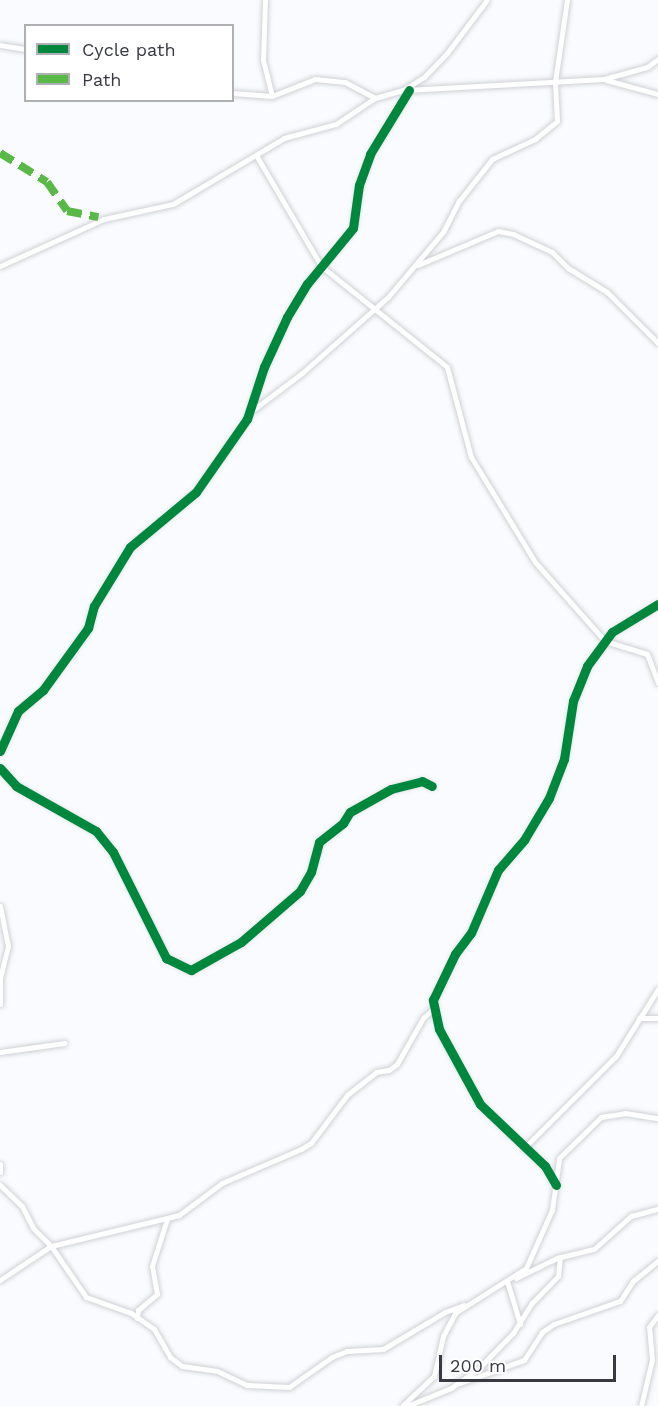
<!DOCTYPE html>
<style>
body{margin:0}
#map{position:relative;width:658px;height:1406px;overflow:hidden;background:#fafbfe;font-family:"Work Sans",sans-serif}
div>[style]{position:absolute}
.roads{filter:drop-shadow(0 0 2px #cfd1d6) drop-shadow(0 0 2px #cfd1d6)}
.street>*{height:5px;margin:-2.5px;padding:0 2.5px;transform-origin:2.5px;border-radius:2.5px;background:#fefeff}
.quiet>*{height:8px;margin-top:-4px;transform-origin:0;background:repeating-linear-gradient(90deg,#58b947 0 15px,transparent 0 23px)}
.cycleway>*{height:9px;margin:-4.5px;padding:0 4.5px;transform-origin:4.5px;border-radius:4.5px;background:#00873e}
span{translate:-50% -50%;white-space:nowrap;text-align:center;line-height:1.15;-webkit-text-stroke:5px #fff;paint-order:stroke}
.legend{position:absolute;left:24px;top:24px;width:210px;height:78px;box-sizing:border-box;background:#fff;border:2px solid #afb0b4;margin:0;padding:8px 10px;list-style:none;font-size:18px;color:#383943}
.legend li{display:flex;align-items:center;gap:12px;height:30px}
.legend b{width:30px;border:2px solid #afb0b4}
.scale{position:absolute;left:439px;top:1355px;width:177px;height:27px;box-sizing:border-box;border:3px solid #383943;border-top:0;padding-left:8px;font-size:18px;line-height:21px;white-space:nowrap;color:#383943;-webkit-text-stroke:4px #fff;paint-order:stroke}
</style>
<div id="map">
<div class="roads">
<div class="street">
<i style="left:265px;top:0;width:60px;rotate:91.9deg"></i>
<i style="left:263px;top:60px;width:37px;rotate:76deg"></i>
<i style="left:0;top:45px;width:26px;rotate:9deg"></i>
<i style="left:606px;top:80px;width:54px;rotate:15.1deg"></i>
<i style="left:406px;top:90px;width:198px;rotate:-3.2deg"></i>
<i style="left:604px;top:79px;width:45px;rotate:-15.6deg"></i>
<i style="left:647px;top:67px;width:14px;rotate:-36deg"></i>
<i style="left:232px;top:93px;width:40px;rotate:4.3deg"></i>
<i style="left:272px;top:96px;width:46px;rotate:-21.6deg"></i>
<i style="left:315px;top:79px;width:30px;rotate:6deg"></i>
<i style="left:345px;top:82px;width:34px;rotate:28deg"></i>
<i style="left:375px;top:98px;width:29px;rotate:-16deg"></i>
<i style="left:403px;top:90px;width:25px;rotate:-32deg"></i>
<i style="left:424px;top:77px;width:33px;rotate:-46deg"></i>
<i style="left:447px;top:53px;width:66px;rotate:-53deg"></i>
<i style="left:256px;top:155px;width:129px;rotate:59.6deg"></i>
<i style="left:321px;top:266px;width:161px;rotate:38.7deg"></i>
<i style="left:447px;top:367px;width:93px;rotate:75.1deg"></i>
<i style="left:471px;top:457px;width:123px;rotate:58.6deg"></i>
<i style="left:535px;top:562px;width:106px;rotate:48.5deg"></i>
<i style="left:605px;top:641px;width:44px;rotate:17.2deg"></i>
<i style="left:647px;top:654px;width:31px;rotate:69deg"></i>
<i style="left:418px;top:265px;width:87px;rotate:-23deg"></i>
<i style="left:498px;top:231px;width:15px;rotate:11deg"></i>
<i style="left:513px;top:234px;width:43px;rotate:24.8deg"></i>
<i style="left:552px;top:252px;width:23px;rotate:45deg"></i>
<i style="left:568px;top:268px;width:46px;rotate:31.6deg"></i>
<i style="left:607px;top:292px;width:72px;rotate:45deg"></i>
<i style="left:0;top:266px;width:114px;rotate:-24.3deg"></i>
<i style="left:104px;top:219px;width:71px;rotate:-12.3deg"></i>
<i style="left:173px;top:204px;width:129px;rotate:-30.7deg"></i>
<i style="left:284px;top:138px;width:54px;rotate:-15.1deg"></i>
<i style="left:336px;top:124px;width:47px;rotate:-33.7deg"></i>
<i style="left:253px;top:410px;width:61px;rotate:-37.1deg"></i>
<i style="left:302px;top:373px;width:115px;rotate:-41.5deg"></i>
<i style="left:388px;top:297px;width:85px;rotate:-49.8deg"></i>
<i style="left:443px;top:232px;width:35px;rotate:-63deg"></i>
<i style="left:459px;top:201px;width:53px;rotate:-51.8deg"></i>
<i style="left:492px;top:159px;width:47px;rotate:-24.9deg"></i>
<i style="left:535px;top:139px;width:28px;rotate:-39deg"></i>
<i style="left:557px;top:121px;width:39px;rotate:-93deg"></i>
<i style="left:555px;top:82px;width:83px;rotate:-81.7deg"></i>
<i style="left:0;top:751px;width:44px;rotate:-65.8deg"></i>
<i style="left:18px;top:711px;width:33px;rotate:-40deg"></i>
<i style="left:43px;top:690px;width:77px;rotate:-54deg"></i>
<i style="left:88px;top:628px;width:23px;rotate:-75deg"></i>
<i style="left:94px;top:606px;width:69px;rotate:-58.6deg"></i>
<i style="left:130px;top:547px;width:86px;rotate:-39.8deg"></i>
<i style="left:196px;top:492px;width:89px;rotate:-55.1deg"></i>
<i style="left:247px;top:419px;width:55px;rotate:-71.9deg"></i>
<i style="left:264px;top:367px;width:55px;rotate:-65.3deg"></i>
<i style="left:287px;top:317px;width:39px;rotate:-59deg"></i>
<i style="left:307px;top:284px;width:72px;rotate:-50.6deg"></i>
<i style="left:353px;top:228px;width:43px;rotate:-82.1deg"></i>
<i style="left:359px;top:185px;width:33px;rotate:-70deg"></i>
<i style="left:370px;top:154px;width:75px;rotate:-58.6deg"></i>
<i style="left:0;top:768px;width:24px;rotate:48deg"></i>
<i style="left:16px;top:786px;width:92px;rotate:29.4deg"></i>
<i style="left:96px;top:831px;width:27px;rotate:51deg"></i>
<i style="left:113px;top:852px;width:119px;rotate:63.4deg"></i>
<i style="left:166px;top:958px;width:28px;rotate:26deg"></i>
<i style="left:191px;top:970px;width:57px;rotate:-29.2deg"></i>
<i style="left:241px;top:942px;width:78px;rotate:-40.8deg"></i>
<i style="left:300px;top:891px;width:22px;rotate:-60deg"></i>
<i style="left:311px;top:872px;width:31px;rotate:-75deg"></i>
<i style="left:319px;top:842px;width:31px;rotate:-38deg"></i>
<i style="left:343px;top:823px;width:13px;rotate:-58deg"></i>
<i style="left:350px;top:812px;width:47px;rotate:-29.3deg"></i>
<i style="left:391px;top:789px;width:32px;rotate:-14deg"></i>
<i style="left:422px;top:781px;width:11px;rotate:27deg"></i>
<i style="left:0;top:906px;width:41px;rotate:78.7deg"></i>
<i style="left:8px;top:946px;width:34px;rotate:104deg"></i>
<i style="left:0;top:979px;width:25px;rotate:90deg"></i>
<i style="left:639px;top:1018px;width:19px"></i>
<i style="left:0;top:1052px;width:65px;rotate:-8deg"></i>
<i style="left:524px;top:1148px;width:130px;rotate:-45deg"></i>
<i style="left:616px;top:1056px;width:79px;rotate:-57.9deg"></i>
<i style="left:0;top:1164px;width:8px;rotate:90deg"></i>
<i style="left:0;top:1185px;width:30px;rotate:44deg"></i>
<i style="left:22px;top:1206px;width:25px;rotate:63deg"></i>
<i style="left:33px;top:1228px;width:25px;rotate:45deg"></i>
<i style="left:51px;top:1246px;width:62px;rotate:55.5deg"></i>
<i style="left:86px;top:1297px;width:48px;rotate:19.6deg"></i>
<i style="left:131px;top:1313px;width:28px;rotate:35deg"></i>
<i style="left:154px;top:1329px;width:32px;rotate:60deg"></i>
<i style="left:170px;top:1357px;width:15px;rotate:37deg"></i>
<i style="left:182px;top:1366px;width:35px;rotate:8deg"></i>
<i style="left:217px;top:1371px;width:33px;rotate:25deg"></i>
<i style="left:247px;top:1385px;width:42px;rotate:2.7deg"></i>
<i style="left:289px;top:1387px;width:52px;rotate:-34.9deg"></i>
<i style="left:332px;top:1357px;width:16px;rotate:-22deg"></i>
<i style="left:347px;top:1351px;width:36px;rotate:-3deg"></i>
<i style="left:383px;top:1349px;width:72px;rotate:-30.8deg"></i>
<i style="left:445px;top:1312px;width:20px;rotate:-20deg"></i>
<i style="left:556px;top:1185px;width:22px;rotate:-120deg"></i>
<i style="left:545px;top:1166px;width:90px;rotate:-136.4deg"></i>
<i style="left:480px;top:1104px;width:85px;rotate:-118.7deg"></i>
<i style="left:439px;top:1029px;width:30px;rotate:-102deg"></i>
<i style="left:433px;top:1000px;width:51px;rotate:-64.4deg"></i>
<i style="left:455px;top:954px;width:26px;rotate:-53deg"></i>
<i style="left:471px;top:933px;width:69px;rotate:-66.8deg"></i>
<i style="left:498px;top:870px;width:40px;rotate:-49deg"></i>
<i style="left:524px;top:840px;width:49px;rotate:-59.2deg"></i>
<i style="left:549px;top:798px;width:42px;rotate:-69deg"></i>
<i style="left:564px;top:759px;width:59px;rotate:-81.2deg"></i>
<i style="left:573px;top:701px;width:38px;rotate:-68deg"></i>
<i style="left:587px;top:666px;width:42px;rotate:-53.7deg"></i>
<i style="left:612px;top:632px;width:54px;rotate:-31.3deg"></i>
<i style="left:516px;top:1278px;width:46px;rotate:-26deg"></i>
<i style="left:557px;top:1258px;width:38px;rotate:-14deg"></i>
<i style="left:594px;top:1249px;width:50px;rotate:-41.7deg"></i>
<i style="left:631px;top:1216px;width:28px;rotate:-15deg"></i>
<i style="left:0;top:1280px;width:61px;rotate:-33.7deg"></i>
<i style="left:51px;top:1246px;width:132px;rotate:-13.6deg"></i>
<i style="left:179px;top:1215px;width:54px;rotate:-36.7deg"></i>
<i style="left:222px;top:1183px;width:86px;rotate:-23.3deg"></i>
<i style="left:301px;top:1149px;width:12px;rotate:-31deg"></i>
<i style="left:311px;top:1143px;width:60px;rotate:-53.1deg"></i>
<i style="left:347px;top:1095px;width:37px;rotate:-38deg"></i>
<i style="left:376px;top:1072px;width:13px;rotate:-9deg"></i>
<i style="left:389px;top:1070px;width:10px;rotate:-37deg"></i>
<i style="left:397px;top:1064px;width:53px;rotate:-60.5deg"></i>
<i style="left:423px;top:1018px;width:13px;rotate:-42deg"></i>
<i style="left:507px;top:1281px;width:45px;rotate:73.2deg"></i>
<i style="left:137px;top:1318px;width:8px;rotate:-83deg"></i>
<i style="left:138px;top:1310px;width:25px;rotate:-40deg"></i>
<i style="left:157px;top:1294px;width:28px;rotate:-100deg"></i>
<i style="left:152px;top:1266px;width:49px;rotate:-72.3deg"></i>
<i style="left:460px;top:1383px;width:68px;rotate:-19.8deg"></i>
<i style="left:524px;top:1360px;width:33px;rotate:-57deg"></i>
<i style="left:542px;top:1332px;width:14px;rotate:-34deg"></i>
<i style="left:554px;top:1324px;width:70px;rotate:-19.2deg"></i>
<i style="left:620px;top:1301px;width:24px;rotate:-57deg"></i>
<i style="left:633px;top:1281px;width:32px;rotate:-39deg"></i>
<i style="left:402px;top:1406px;width:44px;rotate:-43.2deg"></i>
<i style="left:434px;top:1376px;width:41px;rotate:-77.3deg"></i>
<i style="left:443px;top:1336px;width:26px;rotate:-62deg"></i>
<i style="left:455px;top:1313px;width:84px;rotate:-32.4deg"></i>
<i style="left:526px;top:1268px;width:64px;rotate:-65.9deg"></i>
<i style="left:552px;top:1210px;width:52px;rotate:-82.3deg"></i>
<i style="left:559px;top:1158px;width:59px;rotate:-44.3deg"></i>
<i style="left:601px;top:1117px;width:24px;rotate:-9deg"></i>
<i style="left:625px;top:1113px;width:33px;rotate:9deg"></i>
<i style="left:407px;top:1406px;width:48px;rotate:-22.2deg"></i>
<i style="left:451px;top:1388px;width:32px;rotate:-35deg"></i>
<i style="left:477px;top:1370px;width:52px;rotate:-45.8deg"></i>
<i style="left:513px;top:1333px;width:36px;rotate:-58deg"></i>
<i style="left:532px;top:1303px;width:37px;rotate:-46deg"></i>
<i style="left:558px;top:1276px;width:19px;rotate:-84deg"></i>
<i style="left:641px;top:1406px;width:47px;rotate:-76.6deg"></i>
<i style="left:652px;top:1360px;width:33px;rotate:-95deg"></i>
<i style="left:649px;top:1327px;width:15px;rotate:-53deg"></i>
</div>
</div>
<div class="quiet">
<i style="left:0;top:153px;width:55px;rotate:31.7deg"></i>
<i style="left:47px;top:182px;width:35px;rotate:55deg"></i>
<i style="left:67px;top:211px;width:32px;rotate:11deg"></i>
</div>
<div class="cycleway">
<i style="left:0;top:751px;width:44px;rotate:-65.8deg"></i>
<i style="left:18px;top:711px;width:33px;rotate:-40deg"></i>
<i style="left:43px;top:690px;width:77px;rotate:-54deg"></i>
<i style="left:88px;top:628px;width:23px;rotate:-75deg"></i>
<i style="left:94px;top:606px;width:69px;rotate:-58.6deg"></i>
<i style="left:130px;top:547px;width:86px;rotate:-39.8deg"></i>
<i style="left:196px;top:492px;width:89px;rotate:-55.1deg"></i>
<i style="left:247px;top:419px;width:55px;rotate:-71.9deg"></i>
<i style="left:264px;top:367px;width:55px;rotate:-65.3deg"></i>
<i style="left:287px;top:317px;width:39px;rotate:-59deg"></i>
<i style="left:307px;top:284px;width:72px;rotate:-50.6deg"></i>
<i style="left:353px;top:228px;width:43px;rotate:-82.1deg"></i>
<i style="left:359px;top:185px;width:33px;rotate:-70deg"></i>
<i style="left:370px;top:154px;width:75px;rotate:-58.6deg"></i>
<i style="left:0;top:768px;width:24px;rotate:48deg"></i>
<i style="left:16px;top:786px;width:92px;rotate:29.4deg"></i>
<i style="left:96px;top:831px;width:27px;rotate:51deg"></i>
<i style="left:113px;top:852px;width:119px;rotate:63.4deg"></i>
<i style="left:166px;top:958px;width:28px;rotate:26deg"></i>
<i style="left:191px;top:970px;width:57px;rotate:-29.2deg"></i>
<i style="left:241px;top:942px;width:78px;rotate:-40.8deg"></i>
<i style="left:300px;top:891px;width:22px;rotate:-60deg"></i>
<i style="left:311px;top:872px;width:31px;rotate:-75deg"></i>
<i style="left:319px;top:842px;width:31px;rotate:-38deg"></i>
<i style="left:343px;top:823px;width:13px;rotate:-58deg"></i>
<i style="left:350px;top:812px;width:47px;rotate:-29.3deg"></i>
<i style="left:391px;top:789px;width:32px;rotate:-14deg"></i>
<i style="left:422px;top:781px;width:11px;rotate:27deg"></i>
<i style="left:556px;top:1185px;width:22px;rotate:-120deg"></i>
<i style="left:545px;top:1166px;width:90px;rotate:-136.4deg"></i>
<i style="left:480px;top:1104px;width:85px;rotate:-118.7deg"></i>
<i style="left:439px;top:1029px;width:30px;rotate:-102deg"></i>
<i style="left:433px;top:1000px;width:51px;rotate:-64.4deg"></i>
<i style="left:455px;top:954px;width:26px;rotate:-53deg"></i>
<i style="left:471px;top:933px;width:69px;rotate:-66.8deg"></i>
<i style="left:498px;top:870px;width:40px;rotate:-49deg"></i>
<i style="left:524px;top:840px;width:49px;rotate:-59.2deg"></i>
<i style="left:549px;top:798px;width:42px;rotate:-69deg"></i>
<i style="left:564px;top:759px;width:59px;rotate:-81.2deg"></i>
<i style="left:573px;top:701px;width:38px;rotate:-68deg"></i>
<i style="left:587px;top:666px;width:42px;rotate:-53.7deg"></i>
<i style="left:612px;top:632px;width:54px;rotate:-31.3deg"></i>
</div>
<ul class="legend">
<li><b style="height:8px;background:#00873e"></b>Cycle path</li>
<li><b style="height:8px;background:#58b947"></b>Path</li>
</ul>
<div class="scale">200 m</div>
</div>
